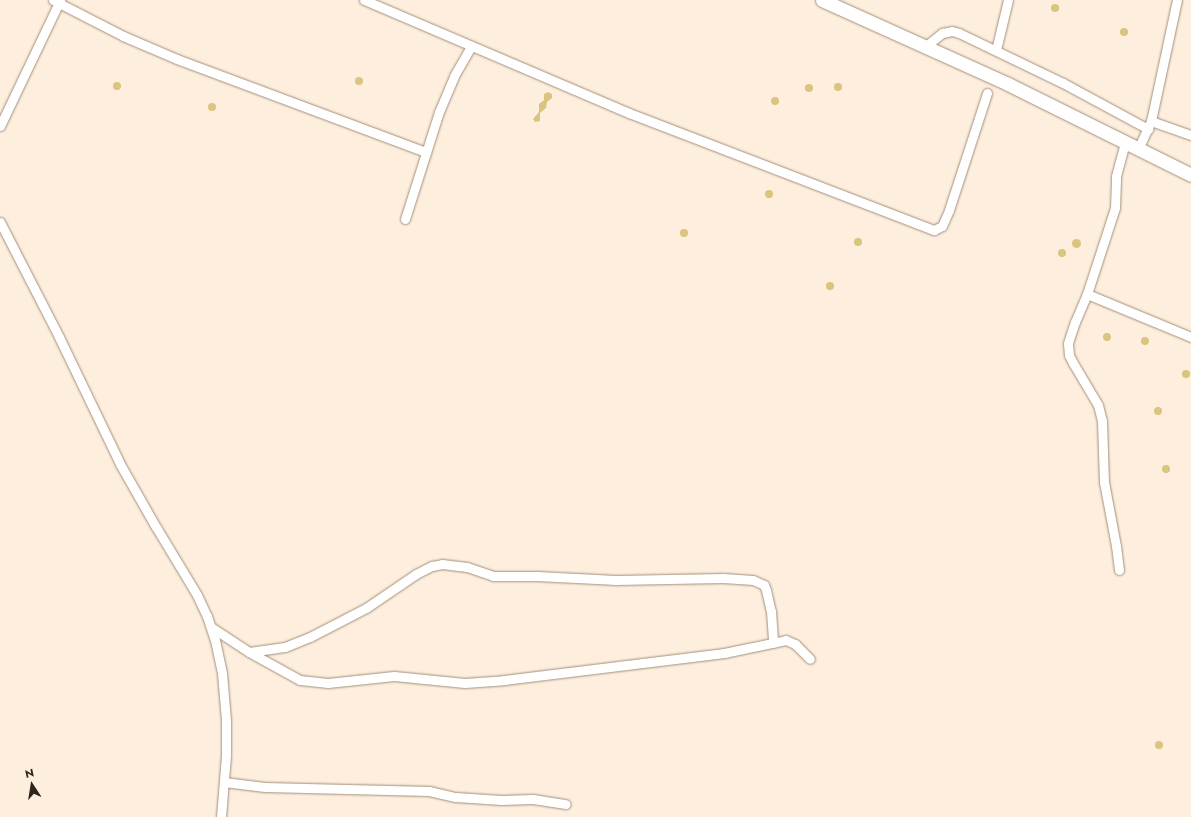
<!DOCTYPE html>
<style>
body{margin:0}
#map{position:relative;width:1191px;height:817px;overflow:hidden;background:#feeedd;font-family:Jost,sans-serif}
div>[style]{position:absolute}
.building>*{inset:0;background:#d9c57e}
.round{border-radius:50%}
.roads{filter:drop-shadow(0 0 1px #a28f7b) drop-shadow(0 0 1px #a28f7b)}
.street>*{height:9px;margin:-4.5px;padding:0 4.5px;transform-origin:4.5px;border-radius:4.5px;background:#fff}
.secondary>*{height:13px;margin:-6.5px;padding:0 6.5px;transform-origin:6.5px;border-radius:6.5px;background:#fff}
span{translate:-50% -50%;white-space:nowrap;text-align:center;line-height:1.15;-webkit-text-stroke:3px #feeedd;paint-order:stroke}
.north{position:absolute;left:12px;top:765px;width:40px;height:40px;-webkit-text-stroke:3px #feeedd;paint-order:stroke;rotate:348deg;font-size:11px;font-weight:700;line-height:16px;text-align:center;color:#2e261e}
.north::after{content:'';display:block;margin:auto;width:14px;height:18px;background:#2e261e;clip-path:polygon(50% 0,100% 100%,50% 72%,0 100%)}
</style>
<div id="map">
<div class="building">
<i class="round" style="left:1051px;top:4px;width:8px;height:8px"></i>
<i class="round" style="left:1120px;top:28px;width:8px;height:8px"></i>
<i class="round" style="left:355px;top:77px;width:8px;height:8px"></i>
<i class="round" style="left:113px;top:82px;width:8px;height:8px"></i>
<i class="round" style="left:834px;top:83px;width:8px;height:8px"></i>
<i class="round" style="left:805px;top:84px;width:8px;height:8px"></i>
<i style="clip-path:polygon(548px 92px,552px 94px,552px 98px,547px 102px,546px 108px,540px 113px,540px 121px,535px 122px,533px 119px,539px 112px,539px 104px,544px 100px,544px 94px)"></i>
<i class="round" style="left:771px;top:97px;width:8px;height:8px"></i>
<i class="round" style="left:208px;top:103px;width:8px;height:8px"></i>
<i class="round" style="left:765px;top:190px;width:8px;height:8px"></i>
<i class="round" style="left:680px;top:229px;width:8px;height:8px"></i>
<i class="round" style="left:854px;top:238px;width:8px;height:8px"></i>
<i class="round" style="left:1071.5px;top:238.5px;width:9px;height:9px"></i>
<i class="round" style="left:1058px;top:249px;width:8px;height:8px"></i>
<i class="round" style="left:826px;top:282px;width:8px;height:8px"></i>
<i class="round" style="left:1103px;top:333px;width:8px;height:8px"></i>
<i class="round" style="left:1141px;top:337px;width:8px;height:8px"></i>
<i class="round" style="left:1182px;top:370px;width:8px;height:8px"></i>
<i class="round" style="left:1154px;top:407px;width:8px;height:8px"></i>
<i class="round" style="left:1162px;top:465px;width:8px;height:8px"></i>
<i class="round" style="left:1155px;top:741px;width:8px;height:8px"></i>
</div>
<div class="roads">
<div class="street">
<i style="left:53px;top:0;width:79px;rotate:27.2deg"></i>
<i style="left:123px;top:36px;width:59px;rotate:23.1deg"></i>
<i style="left:177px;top:59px;width:266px;rotate:20.5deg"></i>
<i style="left:364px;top:0;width:288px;rotate:23.1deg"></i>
<i style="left:629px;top:113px;width:327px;rotate:21deg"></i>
<i style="left:934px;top:230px;width:9px;rotate:-27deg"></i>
<i style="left:942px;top:226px;width:17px;rotate:-66deg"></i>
<i style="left:949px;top:210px;width:123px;rotate:-72deg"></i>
<i style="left:926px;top:46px;width:21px;rotate:-39deg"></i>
<i style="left:942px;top:33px;width:10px;rotate:-11deg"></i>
<i style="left:952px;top:31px;width:7px;rotate:16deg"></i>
<i style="left:959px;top:33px;width:115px;rotate:25.7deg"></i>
<i style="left:1063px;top:83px;width:97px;rotate:28.4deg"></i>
<i style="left:996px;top:50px;width:51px;rotate:-76.5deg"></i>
<i style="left:1151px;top:121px;width:42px;rotate:19.3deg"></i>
<i style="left:0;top:126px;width:140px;rotate:-64.5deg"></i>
<i style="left:1138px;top:149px;width:31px;rotate:-65deg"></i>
<i style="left:1151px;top:121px;width:124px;rotate:-77.9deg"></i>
<i style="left:405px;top:219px;width:112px;rotate:-72.4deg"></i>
<i style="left:439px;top:112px;width:39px;rotate:-67deg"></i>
<i style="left:454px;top:76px;width:34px;rotate:-60deg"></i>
<i style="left:0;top:222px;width:129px;rotate:62.8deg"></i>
<i style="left:59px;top:337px;width:141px;rotate:64.3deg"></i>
<i style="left:120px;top:464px;width:73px;rotate:60.3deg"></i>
<i style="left:156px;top:527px;width:79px;rotate:58.9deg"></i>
<i style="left:197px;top:595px;width:23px;rotate:65deg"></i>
<i style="left:207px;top:616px;width:25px;rotate:72deg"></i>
<i style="left:215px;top:640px;width:34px;rotate:78deg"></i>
<i style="left:222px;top:673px;width:48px;rotate:85.2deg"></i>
<i style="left:226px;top:721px;width:34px;rotate:90deg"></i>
<i style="left:226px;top:755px;width:62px;rotate:94.6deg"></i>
<i style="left:1087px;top:294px;width:113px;rotate:22.5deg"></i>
<i style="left:1119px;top:570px;width:24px;rotate:-97deg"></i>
<i style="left:1116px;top:546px;width:65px;rotate:-100.6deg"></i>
<i style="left:1104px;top:482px;width:61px;rotate:-91.9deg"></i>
<i style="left:1102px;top:421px;width:16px;rotate:-104deg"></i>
<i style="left:1098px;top:405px;width:49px;rotate:-120.8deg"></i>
<i style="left:1073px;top:363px;width:9px;rotate:-117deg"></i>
<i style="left:1069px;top:355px;width:12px;rotate:-95deg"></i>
<i style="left:1068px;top:343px;width:22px;rotate:-72deg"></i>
<i style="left:1075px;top:322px;width:30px;rotate:-67deg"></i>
<i style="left:1087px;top:294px;width:90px;rotate:-72deg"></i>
<i style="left:1115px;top:208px;width:32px;rotate:-88deg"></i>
<i style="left:1116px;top:176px;width:35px;rotate:-75deg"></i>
<i style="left:211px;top:627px;width:45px;rotate:33.3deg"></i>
<i style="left:249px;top:652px;width:58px;rotate:28.8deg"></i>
<i style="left:300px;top:680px;width:28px;rotate:6deg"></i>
<i style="left:328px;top:683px;width:66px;rotate:-6.1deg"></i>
<i style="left:394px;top:676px;width:71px;rotate:5.6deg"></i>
<i style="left:465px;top:683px;width:39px;rotate:-4deg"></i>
<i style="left:504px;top:680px;width:222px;rotate:-7deg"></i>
<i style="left:724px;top:653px;width:63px;rotate:-11.8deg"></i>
<i style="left:786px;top:640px;width:10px;rotate:24deg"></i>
<i style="left:795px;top:644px;width:21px;rotate:45deg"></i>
<i style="left:249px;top:652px;width:36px;rotate:-8deg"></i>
<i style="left:285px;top:647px;width:27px;rotate:-22deg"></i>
<i style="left:310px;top:637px;width:63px;rotate:-27.4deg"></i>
<i style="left:366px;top:608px;width:60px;rotate:-34.2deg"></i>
<i style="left:416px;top:574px;width:18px;rotate:-27deg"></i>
<i style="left:432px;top:566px;width:10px;rotate:-11deg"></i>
<i style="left:442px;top:564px;width:25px;rotate:7deg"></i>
<i style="left:467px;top:567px;width:28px;rotate:19deg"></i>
<i style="left:493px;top:576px;width:44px"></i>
<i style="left:537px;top:576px;width:79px;rotate:2.9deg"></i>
<i style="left:616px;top:580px;width:107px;rotate:-1.1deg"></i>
<i style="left:723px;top:578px;width:30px;rotate:4deg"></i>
<i style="left:753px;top:580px;width:12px;rotate:24deg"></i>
<i style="left:764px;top:585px;width:5px;rotate:68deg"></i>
<i style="left:766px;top:590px;width:22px;rotate:77deg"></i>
<i style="left:771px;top:611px;width:32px;rotate:86deg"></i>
<i style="left:224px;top:782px;width:41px;rotate:7deg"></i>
<i style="left:265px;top:787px;width:164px;rotate:1.4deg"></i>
<i style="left:429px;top:791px;width:28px;rotate:13deg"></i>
<i style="left:456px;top:797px;width:45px;rotate:3.8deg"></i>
<i style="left:501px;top:800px;width:32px;rotate:-2deg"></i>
<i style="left:533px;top:799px;width:33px;rotate:9deg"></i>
</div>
<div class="secondary">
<i style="left:822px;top:0;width:204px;rotate:24.3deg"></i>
<i style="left:1008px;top:84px;width:204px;rotate:26.4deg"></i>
</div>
</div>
<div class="north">N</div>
</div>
